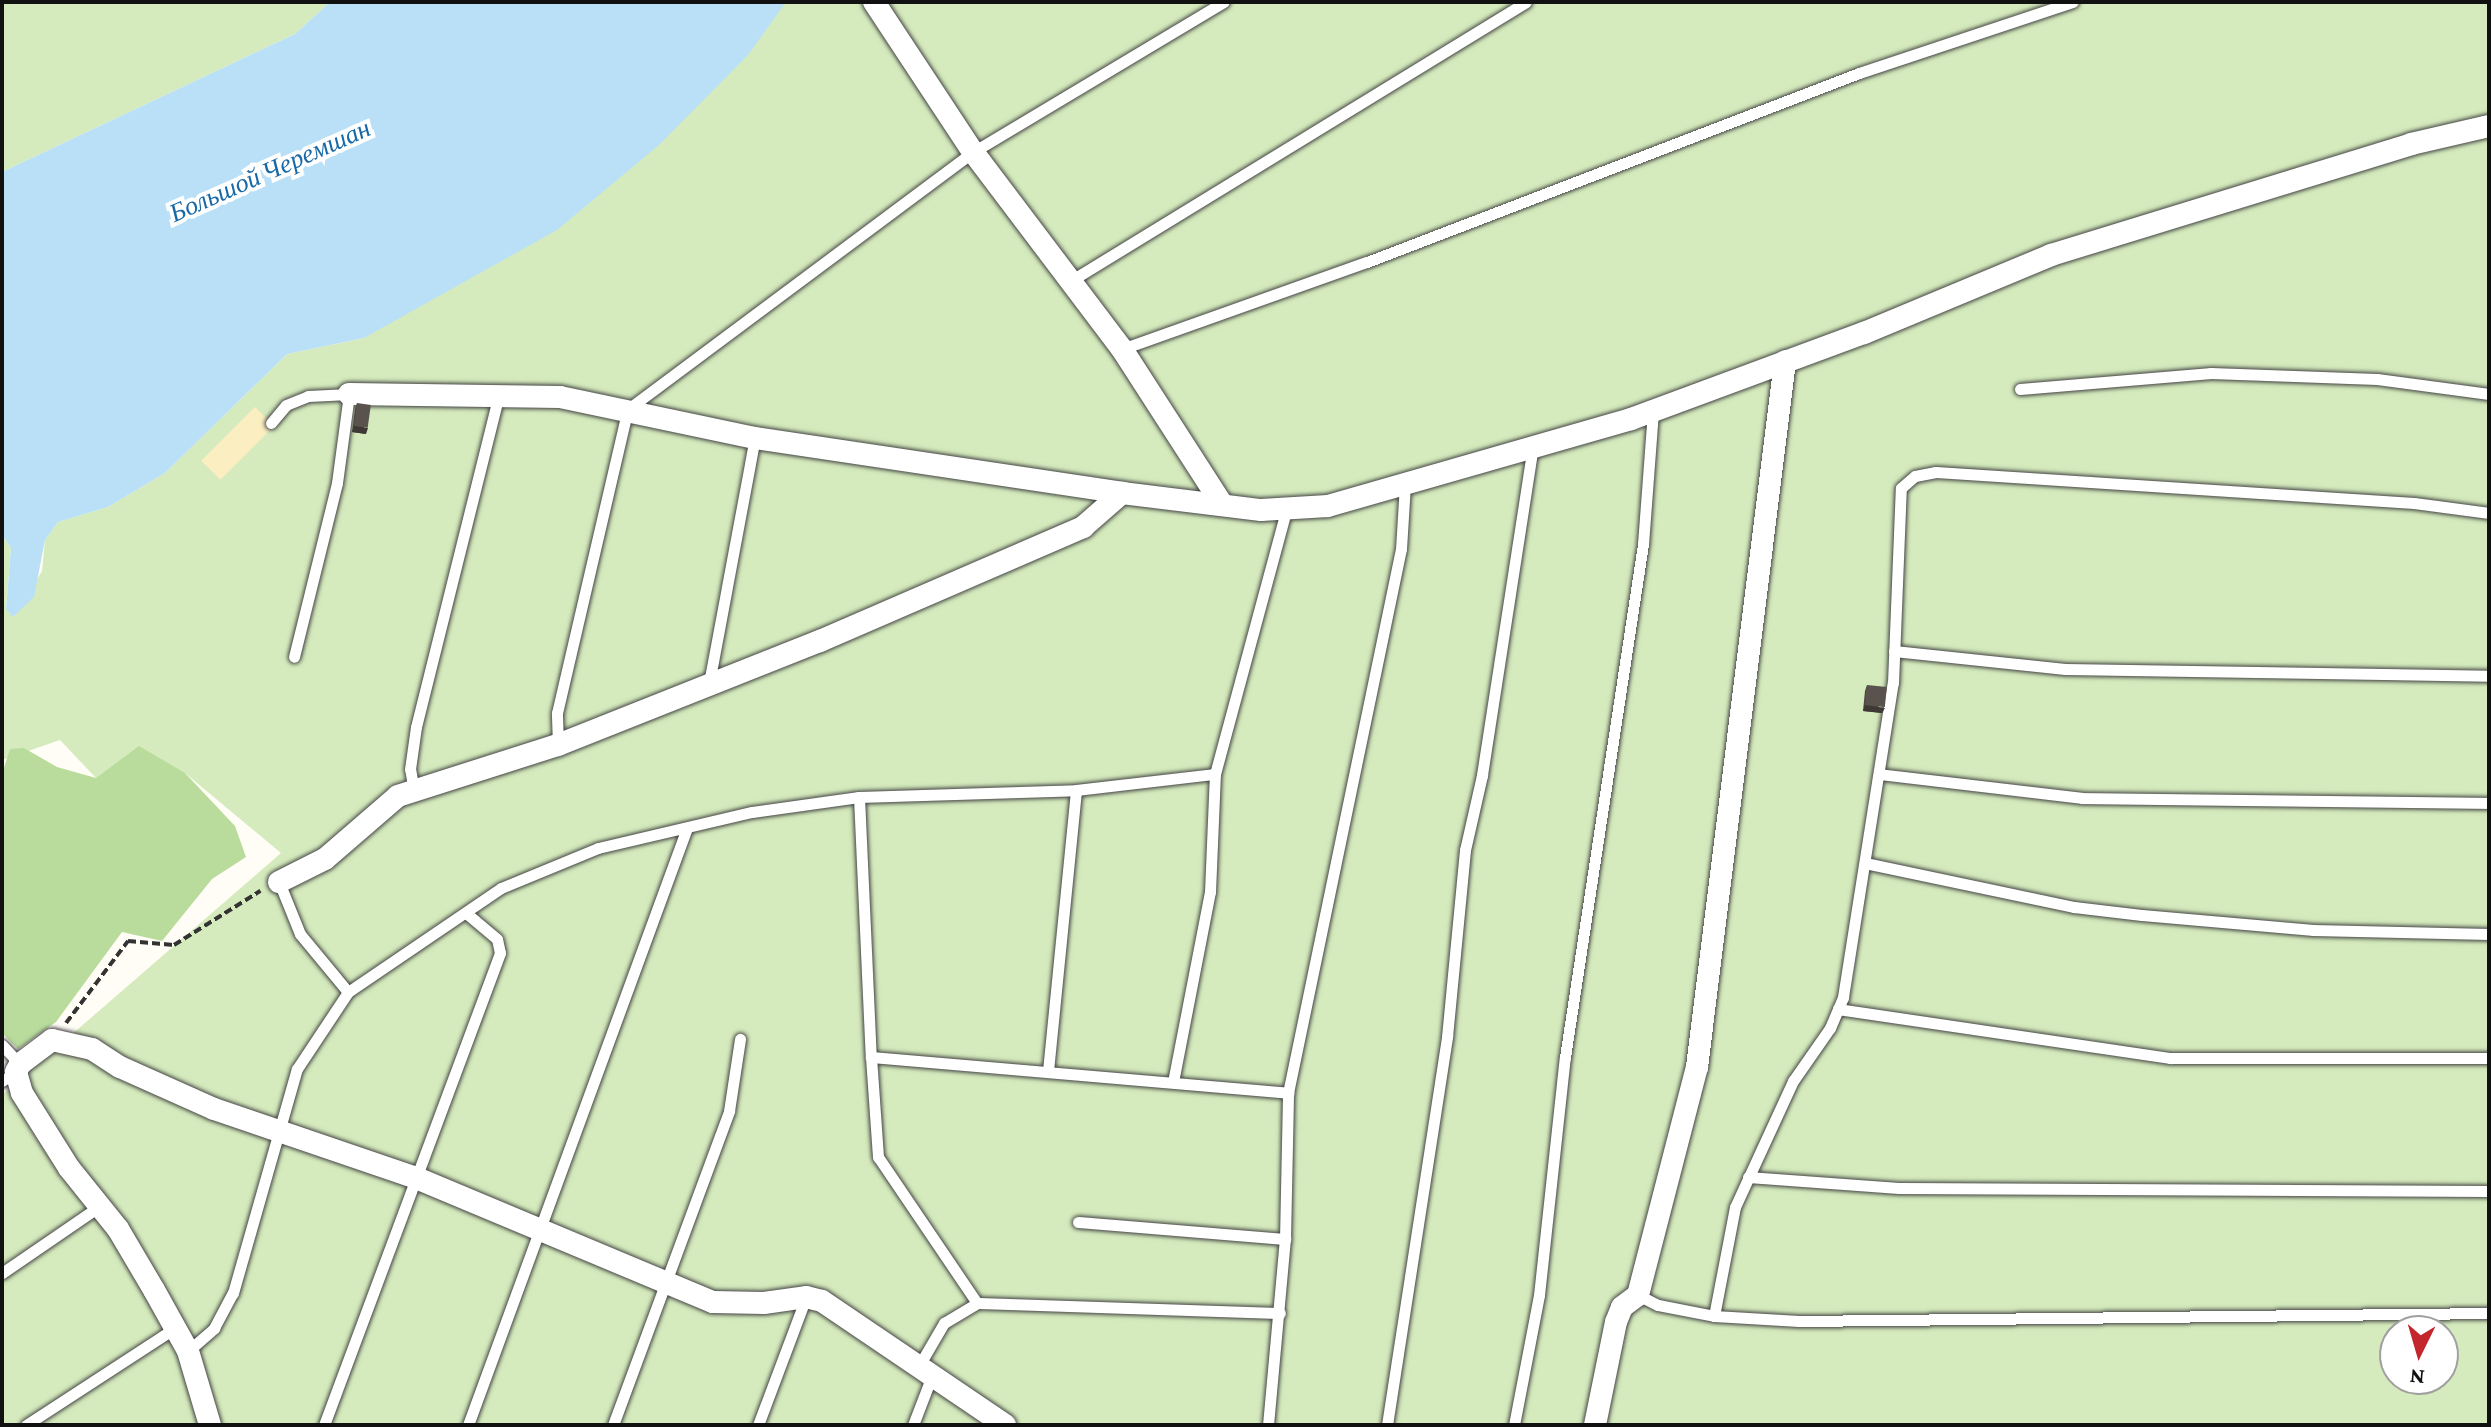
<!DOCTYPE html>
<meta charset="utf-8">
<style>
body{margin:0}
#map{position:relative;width:2491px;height:1427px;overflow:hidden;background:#fffdf5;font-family:"Crimson Pro",serif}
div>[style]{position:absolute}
.green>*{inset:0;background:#d5ebbd}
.forest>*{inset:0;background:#b9dc9c}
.sand>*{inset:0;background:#fbeec1;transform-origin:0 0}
.water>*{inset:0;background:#b9e0f7}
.path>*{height:4px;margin-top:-2px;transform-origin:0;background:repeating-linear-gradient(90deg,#333 0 8px,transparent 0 12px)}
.roads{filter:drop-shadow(0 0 2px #444) drop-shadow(0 0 2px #444)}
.service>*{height:11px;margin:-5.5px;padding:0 5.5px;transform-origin:5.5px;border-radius:5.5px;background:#fff}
.minor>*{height:22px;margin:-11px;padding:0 11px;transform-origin:11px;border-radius:11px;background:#fff}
.wall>*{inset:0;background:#4d4742}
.shaded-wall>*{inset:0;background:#3f3936}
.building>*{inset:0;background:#5a524d;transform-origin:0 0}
span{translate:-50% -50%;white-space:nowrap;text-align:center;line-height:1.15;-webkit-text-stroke:8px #fff;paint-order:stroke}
.water-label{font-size:26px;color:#1768a6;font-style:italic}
.frame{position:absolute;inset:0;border:4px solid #111;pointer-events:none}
.north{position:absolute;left:2379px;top:1315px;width:80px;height:80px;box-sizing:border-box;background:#fff;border:2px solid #a0a0a0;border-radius:50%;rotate:185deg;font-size:22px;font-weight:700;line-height:32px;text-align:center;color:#111}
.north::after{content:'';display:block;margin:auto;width:28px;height:36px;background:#c4262e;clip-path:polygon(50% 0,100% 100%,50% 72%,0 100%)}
</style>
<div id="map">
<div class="green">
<i style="clip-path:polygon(2px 2px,330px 2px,295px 34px,2px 172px)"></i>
<i style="clip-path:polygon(evenodd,786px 2px,2489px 2px,2489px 1425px,2px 1425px,2px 1095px,281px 853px,185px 773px,96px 778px,60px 740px,2px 760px,2px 535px,11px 548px,6px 608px,14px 617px,42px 571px,45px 540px,58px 522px,108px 507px,165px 473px,287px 354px,364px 338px,411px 308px,786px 2px,2395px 1331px,2443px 1331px,2443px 1379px,2395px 1379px,2395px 1331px)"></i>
</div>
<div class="forest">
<i style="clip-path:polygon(139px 746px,185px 773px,235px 826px,246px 857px,212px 879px,162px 941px,122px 932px,56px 1022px,18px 1049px,2px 1033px,2px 774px,10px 749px,24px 748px,57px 767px,96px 778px)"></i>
</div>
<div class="sand">
<i style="left:255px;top:407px;width:27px;height:76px;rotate:45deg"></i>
</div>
<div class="water">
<i style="clip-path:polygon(330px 2px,786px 2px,748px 55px,659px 145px,557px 230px,364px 338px,287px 354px,165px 473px,108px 507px,58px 522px,45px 540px,34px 597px,13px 617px,6px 609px,11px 548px,2px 535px,2px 172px,295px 34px)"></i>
</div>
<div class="path">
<i style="left:66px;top:1023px;width:103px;rotate:-52.9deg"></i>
<i style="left:128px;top:941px;width:46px;rotate:5deg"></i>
<i style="left:174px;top:945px;width:102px;rotate:-32.1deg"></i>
</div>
<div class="roads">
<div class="service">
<i style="left:1072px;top:280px;width:532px;rotate:-31.48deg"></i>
<i style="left:1122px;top:349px;width:260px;rotate:-19.6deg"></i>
<i style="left:1367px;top:262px;width:527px;rotate:-21.01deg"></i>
<i style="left:1859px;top:73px;width:225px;rotate:-18.4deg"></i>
<i style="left:2020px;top:389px;width:192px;rotate:-4.8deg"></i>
<i style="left:2211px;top:373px;width:166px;rotate:2.1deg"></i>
<i style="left:2377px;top:379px;width:113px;rotate:7.6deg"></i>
<i style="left:271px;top:423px;width:23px;rotate:-50deg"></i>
<i style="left:286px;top:405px;width:24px;rotate:-22deg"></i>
<i style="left:308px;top:396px;width:41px;rotate:-2.8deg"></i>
<i style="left:349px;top:394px;width:90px;rotate:97.7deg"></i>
<i style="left:337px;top:483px;width:179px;rotate:103.9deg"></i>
<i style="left:1894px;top:651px;width:172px;rotate:6deg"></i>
<i style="left:2065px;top:669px;width:424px;rotate:0.9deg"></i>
<i style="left:709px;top:683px;width:249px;rotate:-79.4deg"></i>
<i style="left:558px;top:745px;width:32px;rotate:-92deg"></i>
<i style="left:557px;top:713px;width:312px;rotate:-76.9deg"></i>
<i style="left:628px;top:409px;width:430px;rotate:-36.7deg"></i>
<i style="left:973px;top:152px;width:292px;rotate:-30.9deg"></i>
<i style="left:1879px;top:774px;width:204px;rotate:6.7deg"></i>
<i style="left:2082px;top:798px;width:407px;rotate:0.7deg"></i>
<i style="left:414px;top:791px;width:22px;rotate:-100deg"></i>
<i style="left:410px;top:769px;width:42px;rotate:-81.9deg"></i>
<i style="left:416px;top:727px;width:340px;rotate:-76deg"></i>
<i style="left:859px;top:797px;width:260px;rotate:87.4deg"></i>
<i style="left:1865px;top:863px;width:214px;rotate:11.9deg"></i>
<i style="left:2074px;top:907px;width:68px;rotate:6.7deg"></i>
<i style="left:2142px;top:915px;width:172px;rotate:5deg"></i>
<i style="left:2313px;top:930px;width:176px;rotate:1.3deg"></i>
<i style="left:279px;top:882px;width:56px;rotate:68deg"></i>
<i style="left:300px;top:934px;width:75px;rotate:50.4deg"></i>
<i style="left:1838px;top:1009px;width:336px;rotate:8.4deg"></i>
<i style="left:2170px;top:1058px;width:319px"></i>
<i style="left:2px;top:1045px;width:26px;rotate:47deg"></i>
<i style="left:1048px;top:1071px;width:282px;rotate:-84.3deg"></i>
<i style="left:2px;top:1081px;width:17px;rotate:-33deg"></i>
<i style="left:1173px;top:1082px;width:194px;rotate:-79deg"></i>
<i style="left:1210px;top:892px;width:118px;rotate:-87.6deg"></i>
<i style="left:1748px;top:1177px;width:151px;rotate:4.2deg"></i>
<i style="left:1899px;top:1188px;width:590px;rotate:0.29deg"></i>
<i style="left:1078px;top:1222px;width:208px;rotate:4.7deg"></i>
<i style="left:2px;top:1273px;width:119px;rotate:-34.4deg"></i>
<i style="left:1638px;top:1295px;width:22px;rotate:27deg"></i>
<i style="left:1658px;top:1305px;width:57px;rotate:11.1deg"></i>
<i style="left:1714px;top:1316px;width:85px;rotate:3.4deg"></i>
<i style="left:1799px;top:1321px;width:690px;rotate:-0.66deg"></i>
<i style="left:977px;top:1303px;width:176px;rotate:-124.1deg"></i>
<i style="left:878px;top:1157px;width:100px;rotate:-94deg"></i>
<i style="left:871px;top:1057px;width:419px;rotate:4.9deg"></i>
<i style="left:1714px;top:1316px;width:111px;rotate:-79.1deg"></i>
<i style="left:1735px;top:1207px;width:139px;rotate:-65.3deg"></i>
<i style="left:1793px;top:1081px;width:65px;rotate:-55.1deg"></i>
<i style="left:1830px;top:1028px;width:34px;rotate:-67deg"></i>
<i style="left:1843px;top:997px;width:318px;rotate:-81deg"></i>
<i style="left:1893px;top:683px;width:195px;rotate:-87.7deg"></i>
<i style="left:1901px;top:488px;width:18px;rotate:-41deg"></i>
<i style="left:1915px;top:476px;width:21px;rotate:-11deg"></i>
<i style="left:1936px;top:472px;width:479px;rotate:3.7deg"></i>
<i style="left:2414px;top:503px;width:76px;rotate:7.6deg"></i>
<i style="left:188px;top:1351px;width:35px;rotate:-41deg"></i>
<i style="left:214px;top:1328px;width:40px;rotate:-62deg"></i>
<i style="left:233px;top:1293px;width:233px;rotate:-74.1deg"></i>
<i style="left:297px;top:1069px;width:92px;rotate:-56.5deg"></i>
<i style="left:348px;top:992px;width:185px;rotate:-34.2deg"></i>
<i style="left:501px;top:888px;width:105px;rotate:-22.4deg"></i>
<i style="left:598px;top:848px;width:158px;rotate:-13.2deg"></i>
<i style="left:752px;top:812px;width:108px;rotate:-8deg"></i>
<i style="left:859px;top:797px;width:217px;rotate:-1.8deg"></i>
<i style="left:1076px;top:790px;width:140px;rotate:-6.6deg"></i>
<i style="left:1215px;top:774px;width:272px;rotate:-74.9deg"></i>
<i style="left:920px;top:1364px;width:48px;rotate:-59.7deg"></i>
<i style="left:944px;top:1323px;width:39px;rotate:-31deg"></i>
<i style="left:977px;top:1303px;width:303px;rotate:1.9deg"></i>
<i style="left:26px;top:1425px;width:178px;rotate:-33.1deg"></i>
<i style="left:324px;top:1425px;width:504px;rotate:-69.55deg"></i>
<i style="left:500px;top:953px;width:14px;rotate:-102deg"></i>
<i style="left:497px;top:939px;width:40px;rotate:-140deg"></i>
<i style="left:468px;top:1425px;width:636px;rotate:-69.86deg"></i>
<i style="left:613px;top:1425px;width:335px;rotate:-69.7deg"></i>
<i style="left:729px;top:1111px;width:73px;rotate:-81.3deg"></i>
<i style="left:758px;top:1425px;width:137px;rotate:-69.4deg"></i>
<i style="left:913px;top:1425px;width:56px;rotate:-69deg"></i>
<i style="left:1268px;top:1425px;width:187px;rotate:-84.8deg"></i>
<i style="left:1285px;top:1239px;width:146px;rotate:-88.8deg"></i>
<i style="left:1288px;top:1093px;width:556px;rotate:-78.27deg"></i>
<i style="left:1401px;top:549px;width:65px;rotate:-86.5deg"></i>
<i style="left:1387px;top:1425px;width:393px;rotate:-81.2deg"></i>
<i style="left:1447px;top:1037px;width:188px;rotate:-84.5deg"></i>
<i style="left:1465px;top:850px;width:77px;rotate:-77.2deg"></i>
<i style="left:1482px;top:775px;width:332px;rotate:-81.2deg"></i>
<i style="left:1514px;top:1425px;width:132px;rotate:-79.1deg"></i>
<i style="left:1539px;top:1295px;width:239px;rotate:-83.8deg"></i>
<i style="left:1565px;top:1057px;width:519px;rotate:-81.35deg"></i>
<i style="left:1643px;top:544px;width:133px;rotate:-85.7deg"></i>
</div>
<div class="minor">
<i style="left:874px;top:2px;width:180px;rotate:56.6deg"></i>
<i style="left:973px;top:152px;width:247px;rotate:52.9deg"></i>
<i style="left:1122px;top:349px;width:184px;rotate:57.2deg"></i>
<i style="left:349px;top:394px;width:211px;rotate:0.8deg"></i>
<i style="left:560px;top:397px;width:199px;rotate:11.9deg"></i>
<i style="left:755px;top:438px;width:371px;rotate:8.5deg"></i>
<i style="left:1122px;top:493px;width:140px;rotate:7deg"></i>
<i style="left:1261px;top:510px;width:67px;rotate:-3.4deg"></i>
<i style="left:1328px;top:506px;width:315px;rotate:-16deg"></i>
<i style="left:1631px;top:419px;width:248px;rotate:-20.3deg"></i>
<i style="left:1864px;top:333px;width:203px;rotate:-22.6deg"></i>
<i style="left:2051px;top:255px;width:377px;rotate:-17.1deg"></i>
<i style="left:2411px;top:144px;width:80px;rotate:-13deg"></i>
<i style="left:279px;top:882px;width:51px;rotate:-26.6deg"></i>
<i style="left:325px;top:859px;width:96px;rotate:-40.8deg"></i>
<i style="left:398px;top:796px;width:168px;rotate:-17.7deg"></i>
<i style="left:558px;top:745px;width:282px;rotate:-21.7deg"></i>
<i style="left:820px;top:641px;width:287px;rotate:-23.4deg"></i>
<i style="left:1083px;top:527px;width:52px;rotate:-41.1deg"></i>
<i style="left:210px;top:1425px;width:77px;rotate:-106.6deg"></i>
<i style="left:188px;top:1351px;width:70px;rotate:-119.1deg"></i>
<i style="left:154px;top:1290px;width:71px;rotate:-120.5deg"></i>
<i style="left:118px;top:1229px;width:78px;rotate:-128.8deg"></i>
<i style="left:69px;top:1168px;width:89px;rotate:-122.1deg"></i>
<i style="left:22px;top:1093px;width:22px;rotate:-106deg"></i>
<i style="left:16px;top:1072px;width:9px;rotate:-63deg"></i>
<i style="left:20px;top:1064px;width:40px;rotate:-37deg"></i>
<i style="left:52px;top:1040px;width:41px;rotate:12.7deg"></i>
<i style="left:92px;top:1049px;width:33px;rotate:33deg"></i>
<i style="left:120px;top:1067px;width:103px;rotate:24.1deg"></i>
<i style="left:214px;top:1109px;width:211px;rotate:18.8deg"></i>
<i style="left:414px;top:1177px;width:324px;rotate:22.7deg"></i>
<i style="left:713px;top:1302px;width:51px;rotate:1.1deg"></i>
<i style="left:764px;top:1303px;width:42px;rotate:-8.1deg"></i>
<i style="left:806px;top:1297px;width:16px;rotate:14deg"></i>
<i style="left:822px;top:1301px;width:221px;rotate:34.1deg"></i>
<i style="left:1595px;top:1425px;width:105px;rotate:-78.5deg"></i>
<i style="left:1616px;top:1322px;width:16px;rotate:-68deg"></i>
<i style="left:1622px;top:1307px;width:20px;rotate:-37deg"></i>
<i style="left:1638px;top:1295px;width:236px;rotate:-75.5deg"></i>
<i style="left:1697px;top:1067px;width:711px;rotate:-82.89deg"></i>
</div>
</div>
<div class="wall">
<i style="clip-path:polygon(357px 403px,366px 434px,352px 432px,355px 409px)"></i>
<i style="clip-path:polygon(1867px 685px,1882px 713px,1863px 711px,1865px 691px)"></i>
</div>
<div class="shaded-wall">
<i style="clip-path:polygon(354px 426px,368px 428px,366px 434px,352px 432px)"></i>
<i style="clip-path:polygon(1865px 705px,1885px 708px,1882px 713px,1863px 711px)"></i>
</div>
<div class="building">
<i style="left:357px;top:403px;width:14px;height:23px;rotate:8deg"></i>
<i style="left:1867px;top:685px;width:20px;height:20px;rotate:6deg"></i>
</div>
<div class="water-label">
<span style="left:270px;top:171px;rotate:-24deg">Большой Черемшан</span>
</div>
<div class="frame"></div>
<div class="north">N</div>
</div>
